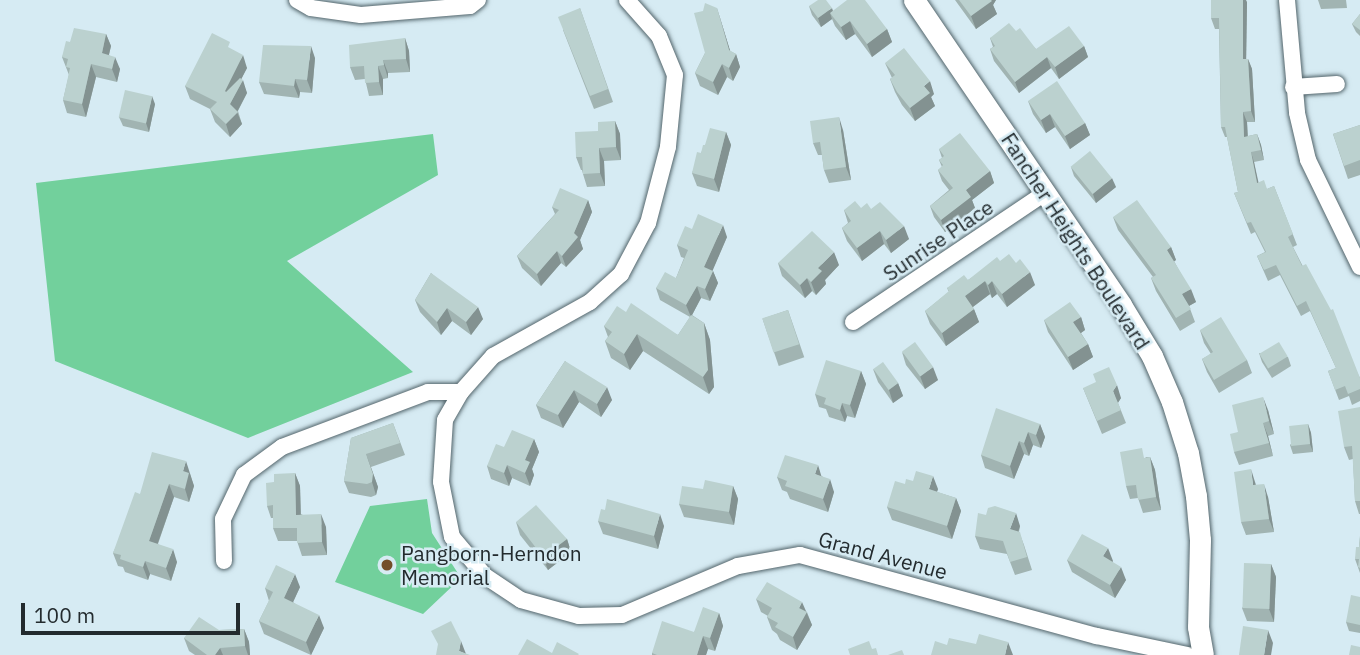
<!DOCTYPE html>
<style>
body{margin:0}
#map{position:relative;width:1360px;height:655px;overflow:hidden;background:#d6ebf3;font-family:"IBM Plex Sans",sans-serif}
div>[style]{position:absolute}
.green>*{inset:0;background:#72d09c}
.roads{filter:drop-shadow(0 0 2px #53656b) drop-shadow(0 0 2px #53656b)}
.street>*{height:16px;margin:-8px;padding:0 8px;transform-origin:8px;border-radius:8px;background:#fff}
.secondary>*{height:21px;margin:-10.5px;padding:0 10.5px;transform-origin:10.5px;border-radius:10.5px;background:#fff}
.wall>*{inset:0;background:#a1b4b2;transform-origin:0 0}
.shaded-wall>*{inset:0;background:#839291}
.building>*{inset:0;background:#bbd1cf;transform-origin:0 0}
.dots>*{width:19px;height:19px;translate:-50% -50%;box-sizing:border-box;border:4px solid #d6ebf3;border-radius:50%}
span{translate:-50% -50%;white-space:nowrap;text-align:center;line-height:1.15;-webkit-text-stroke:5px #d6ebf3;paint-order:stroke}
.street-label{font-size:21px;color:#232b2e}
.poi-label{font-size:21px;color:#232b2e}
.left{translate:0 -50%;text-align:left}
.scale{position:absolute;left:21px;top:603px;width:219px;height:32px;box-sizing:border-box;border:4px solid #232b2e;border-top:0;padding-left:9px;font-size:21px;line-height:24px;white-space:nowrap;color:#232b2e;-webkit-text-stroke:5px #d6ebf3;paint-order:stroke}
</style>
<div id="map">
<div class="green">
<i style="clip-path:polygon(433px 134px,438px 175px,287px 261px,413px 372px,248px 438px,55px 361px,36px 183px)"></i>
<i style="clip-path:polygon(427px 499px,432px 533px,461px 578px,423px 614px,335px 582px,370px 506px)"></i>
</div>
<div class="roads">
<div class="street">
<i style="left:297px;top:0;width:16px;rotate:30deg"></i>
<i style="left:311px;top:8px;width:50px;rotate:8deg"></i>
<i style="left:361px;top:15px;width:109px;rotate:-4.7deg"></i>
<i style="left:470px;top:6px;width:10px;rotate:-37deg"></i>
<i style="left:627px;top:0;width:48px;rotate:48.4deg"></i>
<i style="left:659px;top:36px;width:42px;rotate:67.7deg"></i>
<i style="left:675px;top:75px;width:72px;rotate:95.6deg"></i>
<i style="left:668px;top:147px;width:79px;rotate:104.7deg"></i>
<i style="left:648px;top:223px;width:58px;rotate:117.9deg"></i>
<i style="left:621px;top:274px;width:42px;rotate:137.9deg"></i>
<i style="left:590px;top:302px;width:111px;rotate:150.9deg"></i>
<i style="left:493px;top:356px;width:48px;rotate:131.6deg"></i>
<i style="left:461px;top:392px;width:32px;rotate:120deg"></i>
<i style="left:445px;top:420px;width:62px;rotate:93.7deg"></i>
<i style="left:441px;top:482px;width:56px;rotate:78.7deg"></i>
<i style="left:452px;top:537px;width:51px;rotate:49.8deg"></i>
<i style="left:485px;top:576px;width:43px;rotate:33.7deg"></i>
<i style="left:521px;top:600px;width:60px;rotate:15.4deg"></i>
<i style="left:579px;top:616px;width:43px;rotate:-1.3deg"></i>
<i style="left:622px;top:615px;width:126px;rotate:-22.9deg"></i>
<i style="left:738px;top:566px;width:63px;rotate:-10.1deg"></i>
<i style="left:800px;top:555px;width:308px;rotate:15.3deg"></i>
<i style="left:1097px;top:636px;width:92px;rotate:11.9deg"></i>
<i style="left:1287px;top:0;width:113px;rotate:84.9deg"></i>
<i style="left:1297px;top:113px;width:48px;rotate:76.8deg"></i>
<i style="left:1308px;top:160px;width:119px;rotate:64.1deg"></i>
<i style="left:1293px;top:87px;width:44px;rotate:-3.9deg"></i>
<i style="left:853px;top:322px;width:231px;rotate:-33.9deg"></i>
<i style="left:224px;top:561px;width:42px;rotate:-91.4deg"></i>
<i style="left:223px;top:519px;width:49px;rotate:-64.5deg"></i>
<i style="left:244px;top:475px;width:47px;rotate:-36.4deg"></i>
<i style="left:282px;top:447px;width:156px;rotate:-20.6deg"></i>
<i style="left:428px;top:392px;width:33px"></i>
</div>
<div class="secondary">
<i style="left:914px;top:0;width:369px;rotate:55.8deg"></i>
<i style="left:1121px;top:305px;width:60px;rotate:58.7deg"></i>
<i style="left:1152px;top:356px;width:50px;rotate:66.5deg"></i>
<i style="left:1172px;top:402px;width:53px;rotate:72.6deg"></i>
<i style="left:1188px;top:453px;width:44px;rotate:79.5deg"></i>
<i style="left:1196px;top:496px;width:44px;rotate:84.8deg"></i>
<i style="left:1200px;top:540px;width:87px;rotate:91.3deg"></i>
<i style="left:1198px;top:627px;width:28px;rotate:80deg"></i>
</div>
</div>
<div class="wall">
<i style="clip-path:polygon(955px 0,996px 0,993px 5px,997px 14px,976px 29px)"></i>
<i style="clip-path:polygon(1318px 0,1346px 0,1347px 8px,1321px 9px)"></i>
<i style="clip-path:polygon(1247px 2px,1246px 59px,1248px 59px,1252px 69px,1255px 122px,1247px 122px,1248px 136px,1257px 134px,1261px 145px,1264px 160px,1254px 162px,1258px 183px,1267px 189px,1274px 186px,1297px 245px,1293px 247px,1360px 378px,1360px 401px,1352px 405px,1349px 396px,1339px 400px,1328px 371px,1336px 368px,1310px 311px,1301px 316px,1280px 275px,1268px 281px,1257px 256px,1265px 252px,1255px 232px,1251px 234px,1234px 193px,1238px 192px,1227px 137px,1225px 137px,1221px 127px,1219px 29px,1215px 29px,1211px 18px)"></i>
<i style="clip-path:polygon(809px 6px,833px 11px,887px 29px,892px 42px,872px 57px,855px 34px,846px 40px,835px 26px,832px 19px,821px 27px,812px 15px)"></i>
<i style="clip-path:polygon(580px 8px,613px 102px,594px 109px,563px 30px)"></i>
<i style="clip-path:polygon(717px 8px,730px 51px,736px 54px,740px 67px,733px 81px,727px 77px,718px 95px,700px 86px,695px 73px,705px 53px)"></i>
<i style="clip-path:polygon(1360px 14px,1360px 36px,1356px 32px,1352px 24px)"></i>
<i style="clip-path:polygon(1016px 31px,1036px 49px,1084px 46px,1088px 57px,1059px 79px,1051px 68px,1019px 93px,994px 61px,990px 49px,993px 47px,990px 38px)"></i>
<i style="clip-path:polygon(106px 34px,111px 46px,109px 55px,120px 69px,117px 82px,96px 77px,86px 117px,67px 113px,63px 100px,69px 75px,62px 57px,70px 42px)"></i>
<i style="clip-path:polygon(405px 38px,409px 51px,410px 72px,388px 73px,388px 78px,383px 79px,383px 95px,369px 96px,365px 79px,355px 80px,350px 67px)"></i>
<i style="clip-path:polygon(233px 50px,247px 68px,241px 79px,247px 93px,238px 111px,242px 124px,230px 137px,215px 122px,210px 109px,190px 99px,185px 86px)"></i>
<i style="clip-path:polygon(315px 58px,312px 93px,300px 92px,299px 98px,264px 94px,259px 82px)"></i>
<i style="clip-path:polygon(885px 63px,934px 94px,931px 97px,935px 106px,915px 121px,902px 105px,895px 92px,890px 79px,892px 78px)"></i>
<i style="clip-path:polygon(1028px 101px,1085px 123px,1090px 135px,1070px 149px,1055px 127px,1046px 133px,1033px 114px)"></i>
<i style="clip-path:polygon(155px 104px,149px 132px,123px 126px,119px 117px)"></i>
<i style="clip-path:polygon(615px 121px,620px 134px,621px 160px,604px 161px,605px 186px,587px 187px,583px 174px,582px 170px,581px 170px,576px 157px,598px 131px)"></i>
<i style="clip-path:polygon(1360px 125px,1360px 175px,1348px 179px,1333px 134px)"></i>
<i style="clip-path:polygon(843px 130px,851px 180px,829px 183px,824px 170px,822px 155px,818px 155px,813px 143px)"></i>
<i style="clip-path:polygon(726px 132px,731px 145px,719px 192px,697px 186px,692px 173px,701px 153px,705px 145px)"></i>
<i style="clip-path:polygon(939px 149px,990px 171px,994px 183px,972px 200px,975px 208px,945px 232px,934px 217px,930px 206px,949px 190px,942px 181px,938px 170px,942px 167px,939px 160px,942px 158px)"></i>
<i style="clip-path:polygon(1071px 167px,1116px 187px,1096px 203px,1074px 176px)"></i>
<i style="clip-path:polygon(588px 200px,592px 212px,580px 240px,583px 249px,566px 267px,561px 263px,541px 286px,522px 268px,517px 256px,555px 214px,552px 207px)"></i>
<i style="clip-path:polygon(861px 208px,871px 209px,909px 239px,891px 253px,884px 244px,862px 261px,847px 241px,842px 228px,848px 223px,844px 210px)"></i>
<i style="clip-path:polygon(1113px 217px,1171px 247px,1176px 260px,1174px 261px,1196px 302px,1189px 306px,1195px 322px,1180px 331px,1156px 291px,1151px 278px,1153px 277px,1118px 230px)"></i>
<i style="clip-path:polygon(692px 229px,727px 237px,712px 271px,713px 271px,718px 283px,710px 301px,701px 298px,692px 315px,704px 323px,710px 340px,714px 387px,709px 394px,643px 351px,630px 370px,611px 358px,605px 341px,608px 337px,604px 326px,626px 312px,678px 335px,690px 317px,660px 300px,656px 288px,676px 278px,684px 258px,681px 257px,677px 245px)"></i>
<i style="clip-path:polygon(1000px 261px,1035px 285px,1007px 307px,997px 294px,992px 298px,990px 294px,973px 307px,979px 322px,946px 346px,930px 324px,925px 311px,949px 292px,947px 288px,968px 280px)"></i>
<i style="clip-path:polygon(778px 263px,839px 265px,825px 280px,826px 284px,816px 295px,812px 291px,805px 298px,782px 276px)"></i>
<i style="clip-path:polygon(431px 273px,483px 319px,471px 335px,452px 321px,441px 335px,420px 312px,415px 300px)"></i>
<i style="left:788px;top:310px;width:50px;height:27px;rotate:71deg"></i>
<i style="clip-path:polygon(1081px 317px,1085px 330px,1081px 333px,1088px 344px,1093px 357px,1073px 370px,1048px 332px,1044px 320px)"></i>
<i style="clip-path:polygon(1200px 330px,1247px 360px,1252px 373px,1219px 393px,1207px 372px,1202px 359px,1211px 354px,1204px 343px)"></i>
<i style="clip-path:polygon(902px 352px,938px 380px,925px 389px,906px 365px)"></i>
<i style="clip-path:polygon(1259px 353px,1288px 357px,1291px 366px,1272px 378px,1262px 362px)"></i>
<i style="clip-path:polygon(565px 361px,612px 400px,601px 417px,579px 402px,563px 428px,541px 418px,536px 405px)"></i>
<i style="clip-path:polygon(873px 369px,898px 383px,903px 396px,893px 403px,878px 382px)"></i>
<i style="clip-path:polygon(861px 371px,866px 384px,855px 418px,847px 416px,845px 422px,829px 417px,826px 409px,819px 407px,815px 394px)"></i>
<i style="clip-path:polygon(1083px 388px,1121px 398px,1118px 403px,1126px 423px,1102px 434px)"></i>
<i style="clip-path:polygon(1360px 407px,1360px 514px,1359px 514px,1355px 501px,1353px 459px,1349px 460px,1344px 447px)"></i>
<i style="clip-path:polygon(1268px 410px,1274px 434px,1268px 436px,1273px 456px,1239px 465px,1234px 452px,1238px 432px)"></i>
<i style="clip-path:polygon(393px 423px,405px 455px,371px 467px,378px 487px,376px 495px,371px 497px,349px 493px,344px 481px,351px 438px)"></i>
<i style="clip-path:polygon(1040px 424px,1045px 437px,1041px 448px,1033px 445px,1029px 456px,1024px 454px,1014px 479px,985px 468px,981px 455px)"></i>
<i style="clip-path:polygon(1308px 424px,1311px 433px,1313px 452px,1293px 454px,1290px 445px)"></i>
<i style="clip-path:polygon(534px 439px,539px 452px,532px 469px,534px 475px,530px 486px,512px 478px,509px 486px,491px 479px,487px 466px,504px 447px)"></i>
<i style="clip-path:polygon(1146px 457px,1150px 457px,1155px 470px,1161px 510px,1143px 513px,1138px 498px,1130px 499px,1126px 486px)"></i>
<i style="clip-path:polygon(295px 473px,300px 486px,301px 514px,326px 527px,327px 555px,302px 556px,297px 541px,278px 541px,273px 528px,273px 518px,271px 518px,267px 506px,274px 482px)"></i>
<i style="clip-path:polygon(190px 474px,194px 486px,189px 502px,174px 497px,158px 544px,177px 562px,171px 581px,150px 574px,148px 580px,125px 572px,123px 567px,118px 566px,113px 553px,140px 494px)"></i>
<i style="clip-path:polygon(822px 476px,834px 492px,828px 512px,790px 499px,787px 492px,782px 490px,777px 477px)"></i>
<i style="clip-path:polygon(1255px 482px,1256px 485px,1268px 497px,1274px 532px,1246px 535px,1241px 522px)"></i>
<i style="clip-path:polygon(905px 484px,938px 489px,937px 492px,956px 498px,961px 511px,952px 539px,892px 520px,887px 507px)"></i>
<i style="clip-path:polygon(733px 486px,738px 499px,734px 525px,684px 517px,679px 504px,703px 489px)"></i>
<i style="clip-path:polygon(598px 521px,664px 526px,658px 549px,603px 534px)"></i>
<i style="clip-path:polygon(516px 522px,567px 539px,571px 552px,548px 570px,520px 535px)"></i>
<i style="clip-path:polygon(1020px 526px,1019px 532px,1024px 545px,1032px 570px,1015px 575px,1007px 554px,980px 549px,975px 536px)"></i>
<i style="clip-path:polygon(1360px 536px,1360px 573px,1355px 559px,1359px 547px)"></i>
<i style="clip-path:polygon(1067px 560px,1113px 561px,1112px 562px,1126px 580px,1115px 598px,1072px 572px)"></i>
<i style="clip-path:polygon(1271px 564px,1276px 577px,1274px 622px,1247px 621px,1242px 608px)"></i>
<i style="clip-path:polygon(300px 587px,293px 602px,324px 628px,311px 655px,264px 634px,259px 621px,269px 601px,265px 588px)"></i>
<i style="clip-path:polygon(1360px 597px,1360px 633px,1349px 631px,1346px 622px)"></i>
<i style="clip-path:polygon(756px 599px,807px 612px,812px 625px,797px 650px,780px 640px,777px 634px,772px 630px,767px 617px,768px 616px,761px 612px)"></i>
<i style="clip-path:polygon(719px 613px,723px 626px,715px 651px,708px 649px,706px 655px,652px 655px,652px 653px,694px 632px)"></i>
<i style="clip-path:polygon(244px 629px,249px 642px,250px 655px,195px 655px,189px 651px,184px 638px,219px 630px)"></i>
</div>
<div class="shaded-wall">
<i style="clip-path:polygon(989px 0,996px 0,993px 5px,997px 14px,976px 29px,971px 16px)"></i>
<i style="clip-path:polygon(1243px 0,1246px 0,1247px 2px,1246px 70px,1243px 59px)"></i>
<i style="clip-path:polygon(717px 8px,733px 60px,736px 54px,740px 67px,733px 81px,729px 68px,729px 50px)"></i>
<i style="clip-path:polygon(832px 8px,835px 17px,830px 13px,832px 19px,821px 27px,818px 18px)"></i>
<i style="clip-path:polygon(850px 21px,855px 34px,846px 40px,841px 27px)"></i>
<i style="clip-path:polygon(887px 29px,892px 42px,872px 57px,867px 44px)"></i>
<i style="clip-path:polygon(106px 34px,111px 46px,106px 66px,102px 53px)"></i>
<i style="clip-path:polygon(405px 38px,409px 51px,410px 72px,406px 59px)"></i>
<i style="clip-path:polygon(311px 46px,315px 58px,312px 93px,307px 80px)"></i>
<i style="clip-path:polygon(1084px 46px,1088px 57px,1059px 79px,1055px 67px)"></i>
<i style="clip-path:polygon(243px 55px,247px 68px,229px 103px,225px 91px)"></i>
<i style="clip-path:polygon(115px 57px,120px 69px,117px 82px,112px 69px)"></i>
<i style="clip-path:polygon(1047px 57px,1051px 68px,1019px 93px,1015px 82px)"></i>
<i style="clip-path:polygon(1248px 59px,1252px 69px,1255px 122px,1251px 111px)"></i>
<i style="clip-path:polygon(383px 60px,388px 73px,388px 78px,384px 65px)"></i>
<i style="clip-path:polygon(91px 64px,96px 77px,86px 117px,82px 104px)"></i>
<i style="clip-path:polygon(722px 64px,727px 77px,718px 95px,713px 82px)"></i>
<i style="clip-path:polygon(378px 66px,383px 79px,383px 95px,379px 82px)"></i>
<i style="clip-path:polygon(295px 79px,300px 92px,299px 98px,294px 86px)"></i>
<i style="clip-path:polygon(243px 80px,247px 93px,237px 112px,242px 124px,230px 137px,226px 124px,230px 104px)"></i>
<i style="clip-path:polygon(930px 81px,934px 94px,931px 97px,935px 106px,915px 121px,910px 108px,924px 86px)"></i>
<i style="clip-path:polygon(152px 96px,155px 104px,149px 132px,146px 123px)"></i>
<i style="clip-path:polygon(1243px 112px,1247px 122px,1248px 147px,1244px 137px)"></i>
<i style="clip-path:polygon(1050px 114px,1055px 127px,1046px 133px,1041px 120px)"></i>
<i style="clip-path:polygon(839px 117px,843px 130px,851px 180px,846px 167px)"></i>
<i style="clip-path:polygon(615px 121px,620px 134px,621px 160px,616px 147px)"></i>
<i style="clip-path:polygon(1085px 123px,1090px 135px,1070px 149px,1065px 136px)"></i>
<i style="clip-path:polygon(726px 132px,731px 145px,719px 192px,714px 179px)"></i>
<i style="clip-path:polygon(1257px 134px,1261px 145px,1264px 160px,1261px 150px)"></i>
<i style="clip-path:polygon(599px 148px,604px 161px,605px 186px,600px 173px)"></i>
<i style="clip-path:polygon(1251px 152px,1254px 162px,1261px 194px,1257px 183px)"></i>
<i style="clip-path:polygon(990px 171px,994px 183px,972px 200px,975px 208px,945px 232px,941px 220px,966px 190px)"></i>
<i style="clip-path:polygon(1112px 178px,1116px 187px,1096px 203px,1093px 194px)"></i>
<i style="clip-path:polygon(588px 200px,592px 212px,580px 240px,583px 249px,566px 267px,562px 256px,574px 233px)"></i>
<i style="clip-path:polygon(723px 225px,727px 237px,709px 279px,704px 267px)"></i>
<i style="clip-path:polygon(904px 226px,909px 239px,891px 253px,886px 240px)"></i>
<i style="clip-path:polygon(880px 231px,884px 244px,862px 261px,857px 248px)"></i>
<i style="clip-path:polygon(1171px 247px,1176px 260px,1172px 263px,1167px 250px)"></i>
<i style="clip-path:polygon(557px 251px,561px 263px,541px 286px,537px 274px)"></i>
<i style="clip-path:polygon(834px 252px,839px 265px,825px 280px,826px 284px,816px 295px,811px 282px,818px 268px)"></i>
<i style="clip-path:polygon(713px 271px,718px 283px,710px 301px,705px 289px)"></i>
<i style="clip-path:polygon(1030px 272px,1035px 285px,1007px 307px,1002px 294px)"></i>
<i style="clip-path:polygon(807px 278px,812px 291px,805px 298px,800px 285px)"></i>
<i style="clip-path:polygon(985px 281px,990px 294px,970px 309px,965px 296px)"></i>
<i style="clip-path:polygon(992px 281px,997px 294px,992px 298px,988px 285px)"></i>
<i style="clip-path:polygon(697px 286px,701px 298px,691px 317px,686px 305px)"></i>
<i style="clip-path:polygon(1191px 289px,1196px 302px,1187px 307px,1182px 294px)"></i>
<i style="clip-path:polygon(478px 307px,483px 319px,471px 335px,466px 322px)"></i>
<i style="clip-path:polygon(447px 308px,452px 321px,441px 335px,437px 322px)"></i>
<i style="clip-path:polygon(974px 309px,979px 322px,946px 346px,942px 333px)"></i>
<i style="clip-path:polygon(1081px 317px,1085px 330px,1078px 335px,1073px 322px)"></i>
<i style="clip-path:polygon(704px 323px,710px 340px,714px 387px,709px 394px,703px 377px)"></i>
<i style="clip-path:polygon(637px 334px,643px 351px,630px 370px,624px 354px)"></i>
<i style="clip-path:polygon(1088px 344px,1093px 357px,1073px 370px,1068px 357px)"></i>
<i style="clip-path:polygon(933px 367px,938px 380px,925px 389px,920px 376px)"></i>
<i style="clip-path:polygon(861px 371px,866px 384px,855px 418px,850px 405px)"></i>
<i style="clip-path:polygon(898px 383px,903px 396px,893px 403px,889px 390px)"></i>
<i style="clip-path:polygon(1117px 385px,1121px 398px,1117px 404px,1113px 391px)"></i>
<i style="clip-path:polygon(607px 387px,612px 400px,601px 417px,597px 404px)"></i>
<i style="clip-path:polygon(574px 390px,579px 402px,563px 428px,558px 415px)"></i>
<i style="clip-path:polygon(1263px 397px,1268px 410px,1274px 434px,1269px 421px)"></i>
<i style="clip-path:polygon(842px 403px,847px 416px,845px 422px,840px 410px)"></i>
<i style="clip-path:polygon(1263px 423px,1268px 436px,1273px 456px,1269px 443px)"></i>
<i style="clip-path:polygon(1040px 424px,1045px 437px,1041px 448px,1036px 435px)"></i>
<i style="clip-path:polygon(1308px 424px,1311px 433px,1313px 452px,1310px 444px)"></i>
<i style="clip-path:polygon(1028px 432px,1033px 445px,1029px 456px,1024px 443px)"></i>
<i style="clip-path:polygon(534px 439px,539px 452px,532px 469px,534px 475px,530px 486px,525px 473px,525px 460px)"></i>
<i style="clip-path:polygon(1019px 441px,1024px 454px,1014px 479px,1010px 466px)"></i>
<i style="clip-path:polygon(366px 454px,378px 487px,376px 495px,372px 482px)"></i>
<i style="clip-path:polygon(1150px 457px,1155px 470px,1161px 510px,1156px 497px)"></i>
<i style="clip-path:polygon(186px 461px,194px 486px,189px 502px,185px 489px,183px 471px)"></i>
<i style="clip-path:polygon(507px 465px,512px 478px,509px 486px,504px 473px)"></i>
<i style="clip-path:polygon(818px 465px,822px 478px,815px 474px)"></i>
<i style="clip-path:polygon(1251px 469px,1255px 482px,1258px 498px,1253px 485px)"></i>
<i style="clip-path:polygon(295px 473px,300px 486px,301px 528px,296px 515px)"></i>
<i style="clip-path:polygon(933px 476px,938px 489px,933px 502px,929px 489px)"></i>
<i style="clip-path:polygon(830px 479px,834px 492px,828px 512px,823px 499px)"></i>
<i style="clip-path:polygon(169px 484px,174px 497px,154px 554px,149px 541px)"></i>
<i style="clip-path:polygon(1264px 484px,1268px 497px,1274px 532px,1269px 519px)"></i>
<i style="clip-path:polygon(733px 486px,738px 499px,734px 525px,729px 512px)"></i>
<i style="clip-path:polygon(956px 498px,961px 511px,952px 539px,947px 526px)"></i>
<i style="clip-path:polygon(1016px 513px,1020px 526px,1015px 542px,1010px 529px)"></i>
<i style="clip-path:polygon(321px 514px,326px 527px,327px 555px,322px 542px)"></i>
<i style="clip-path:polygon(660px 514px,664px 526px,658px 549px,654px 536px)"></i>
<i style="clip-path:polygon(567px 539px,571px 552px,548px 570px,543px 557px)"></i>
<i style="clip-path:polygon(1108px 548px,1113px 561px,1107px 569px,1103px 556px)"></i>
<i style="clip-path:polygon(173px 549px,177px 562px,171px 581px,166px 568px)"></i>
<i style="clip-path:polygon(145px 561px,150px 574px,148px 580px,143px 567px)"></i>
<i style="clip-path:polygon(1271px 564px,1276px 577px,1274px 622px,1269px 609px)"></i>
<i style="clip-path:polygon(1121px 567px,1126px 580px,1115px 598px,1110px 585px)"></i>
<i style="clip-path:polygon(295px 574px,300px 587px,289px 611px,284px 598px)"></i>
<i style="clip-path:polygon(802px 602px,812px 625px,797px 650px,793px 637px,799px 608px)"></i>
<i style="clip-path:polygon(719px 613px,723px 626px,715px 651px,710px 638px)"></i>
<i style="clip-path:polygon(319px 615px,324px 628px,311px 655px,306px 642px)"></i>
<i style="clip-path:polygon(244px 629px,249px 642px,250px 655px,248px 655px,245px 646px)"></i>
<i style="clip-path:polygon(1268px 630px,1273px 643px,1271px 655px,1264px 655px)"></i>
<i style="clip-path:polygon(703px 636px,708px 649px,706px 655px,697px 655px)"></i>
<i style="clip-path:polygon(461px 641px,466px 654px,459px 651px)"></i>
<i style="clip-path:polygon(1008px 642px,1013px 655px,1005px 655px)"></i>
<i style="clip-path:polygon(220px 648px,223px 655px,215px 655px)"></i>
</div>
<div class="building">
<i style="clip-path:polygon(818px 0,826px 0,832px 8px,818px 18px,809px 6px)"></i>
<i style="clip-path:polygon(847px 0,865px 0,887px 29px,867px 44px,850px 21px,841px 27px,830px 13px)"></i>
<i style="clip-path:polygon(959px 0,991px 0,992px 1px,971px 16px)"></i>
<i style="clip-path:polygon(1211px 0,1243px 0,1243px 59px,1248px 59px,1251px 111px,1243px 112px,1244px 137px,1257px 134px,1261px 150px,1251px 152px,1257px 183px,1264px 180px,1267px 189px,1274px 186px,1293px 234px,1288px 237px,1302px 266px,1306px 264px,1331px 310px,1333px 309px,1360px 378px,1360px 389px,1348px 394px,1345px 386px,1335px 390px,1328px 371px,1336px 368px,1306px 301px,1297px 306px,1276px 265px,1264px 270px,1257px 256px,1266px 252px,1251px 222px,1247px 223px,1234px 193px,1238px 192px,1225px 127px,1221px 127px,1219px 18px,1211px 18px)"></i>
<i style="clip-path:polygon(705px 3px,717px 8px,729px 50px,736px 54px,729px 68px,722px 64px,713px 82px,695px 73px,705px 53px,694px 13px,703px 11px)"></i>
<i style="clip-path:polygon(580px 8px,608px 89px,590px 96px,558px 17px)"></i>
<i style="clip-path:polygon(1360px 14px,1360px 30px,1352px 24px)"></i>
<i style="clip-path:polygon(1009px 23px,1016px 31px,1020px 28px,1036px 49px,1069px 26px,1084px 46px,1055px 67px,1047px 57px,1015px 82px,990px 49px,995px 46px,990px 38px)"></i>
<i style="clip-path:polygon(74px 28px,106px 34px,102px 53px,115px 57px,112px 69px,91px 64px,82px 104px,63px 100px,70px 68px,66px 67px,68px 59px,62px 57px,66px 41px,70px 42px)"></i>
<i style="clip-path:polygon(212px 33px,230px 42px,228px 47px,243px 55px,225px 91px,226px 92px,240px 78px,243px 80px,230px 104px,238px 112px,226px 124px,210px 109px,217px 102px,185px 86px)"></i>
<i style="clip-path:polygon(405px 38px,406px 59px,383px 60px,384px 65px,378px 66px,379px 82px,365px 83px,364px 66px,350px 67px,349px 45px)"></i>
<i style="clip-path:polygon(263px 45px,311px 46px,307px 80px,295px 79px,294px 86px,259px 82px)"></i>
<i style="clip-path:polygon(904px 48px,930px 81px,924px 86px,930px 93px,910px 108px,897px 92px,890px 79px,895px 75px,885px 63px)"></i>
<i style="clip-path:polygon(1057px 81px,1085px 123px,1065px 136px,1050px 114px,1041px 120px,1028px 101px)"></i>
<i style="left:125px;top:90px;width:28px;height:28px;rotate:13deg"></i>
<i style="clip-path:polygon(839px 117px,846px 167px,824px 170px,820px 142px,813px 143px,810px 121px)"></i>
<i style="clip-path:polygon(615px 121px,616px 147px,599px 148px,600px 173px,583px 174px,582px 157px,576px 157px,575px 132px,598px 131px,598px 122px)"></i>
<i style="clip-path:polygon(1360px 125px,1360px 160px,1344px 166px,1333px 134px)"></i>
<i style="clip-path:polygon(710px 128px,726px 132px,714px 179px,692px 173px,697px 152px,701px 153px,703px 145px,705px 145px)"></i>
<i style="clip-path:polygon(960px 133px,990px 171px,966px 190px,971px 197px,941px 220px,930px 206px,953px 188px,938px 170px,943px 165px,939px 160px,944px 156px,939px 149px)"></i>
<i style="left:1090px;top:151px;width:35px;height:25px;rotate:51deg"></i>
<i style="clip-path:polygon(560px 188px,588px 200px,574px 233px,578px 237px,562px 256px,557px 251px,537px 274px,517px 256px,559px 210px,552px 207px)"></i>
<i style="clip-path:polygon(1137px 200px,1171px 247px,1167px 250px,1191px 289px,1182px 294px,1191px 309px,1176px 318px,1151px 278px,1156px 275px,1113px 217px)"></i>
<i style="clip-path:polygon(855px 201px,861px 208px,867px 203px,871px 209px,880px 202px,904px 226px,886px 240px,880px 231px,857px 248px,842px 228px,851px 221px,844px 210px)"></i>
<i style="clip-path:polygon(698px 214px,723px 225px,704px 267px,713px 271px,705px 289px,697px 286px,686px 305px,656px 288px,665px 272px,676px 278px,688px 250px,677px 245px,685px 226px,692px 229px)"></i>
<i style="clip-path:polygon(812px 231px,834px 252px,818px 268px,822px 271px,811px 282px,807px 278px,800px 285px,778px 263px)"></i>
<i style="clip-path:polygon(1009px 254px,1016px 263px,1020px 259px,1030px 272px,1002px 294px,992px 281px,988px 285px,985px 281px,965px 296px,974px 309px,942px 333px,925px 311px,949px 291px,947px 288px,964px 275px,968px 280px,997px 257px,1000px 261px)"></i>
<i style="clip-path:polygon(431px 273px,478px 307px,466px 322px,447px 308px,437px 322px,415px 300px)"></i>
<i style="clip-path:polygon(1070px 302px,1081px 317px,1073px 322px,1088px 344px,1068px 357px,1044px 320px)"></i>
<i style="clip-path:polygon(631px 303px,678px 335px,691px 315px,704px 323px,708px 370px,703px 377px,637px 334px,624px 354px,605px 341px,612px 332px,604px 326px,617px 306px,626px 312px)"></i>
<i style="left:788px;top:310px;width:36px;height:27px;rotate:72deg"></i>
<i style="clip-path:polygon(1221px 317px,1247px 360px,1214px 380px,1202px 359px,1213px 352px,1200px 330px)"></i>
<i style="left:915px;top:342px;width:31px;height:16px;rotate:54deg"></i>
<i style="left:1279px;top:342px;width:17px;height:23px;rotate:59deg"></i>
<i style="clip-path:polygon(826px 360px,861px 371px,850px 405px,842px 403px,840px 410px,824px 404px,826px 398px,815px 394px)"></i>
<i style="clip-path:polygon(565px 361px,607px 387px,597px 404px,574px 390px,558px 415px,536px 405px)"></i>
<i style="left:883px;top:362px;width:26px;height:12px;rotate:54deg"></i>
<i style="clip-path:polygon(1109px 367px,1117px 385px,1113px 391px,1121px 410px,1097px 421px,1083px 388px,1096px 382px,1093px 374px)"></i>
<i style="clip-path:polygon(1263px 397px,1269px 421px,1263px 423px,1269px 443px,1234px 452px,1230px 434px,1238px 432px,1232px 405px)"></i>
<i style="clip-path:polygon(1360px 407px,1360px 501px,1355px 501px,1352px 446px,1344px 447px,1338px 411px)"></i>
<i style="clip-path:polygon(996px 408px,1040px 424px,1036px 435px,1028px 432px,1024px 443px,1019px 441px,1010px 466px,981px 455px)"></i>
<i style="clip-path:polygon(393px 423px,400px 443px,366px 454px,373px 474px,372px 482px,367px 484px,344px 481px,351px 438px)"></i>
<i style="left:1308px;top:424px;width:20px;height:19px;rotate:84deg"></i>
<i style="clip-path:polygon(512px 430px,534px 439px,525px 460px,530px 462px,525px 473px,507px 465px,504px 473px,487px 466px,496px 444px,504px 447px)"></i>
<i style="clip-path:polygon(1142px 448px,1144px 458px,1150px 457px,1156px 497px,1138px 500px,1136px 485px,1126px 486px,1120px 452px)"></i>
<i style="clip-path:polygon(152px 452px,186px 461px,183px 471px,189px 473px,185px 489px,169px 484px,149px 541px,173px 549px,166px 568px,145px 561px,143px 567px,120px 559px,121px 555px,113px 553px,135px 492px,140px 494px)"></i>
<i style="clip-path:polygon(785px 455px,818px 465px,815px 474px,830px 479px,823px 499px,785px 486px,787px 481px,777px 477px)"></i>
<i style="clip-path:polygon(1251px 469px,1253px 485px,1264px 484px,1269px 519px,1241px 522px,1234px 472px)"></i>
<i style="clip-path:polygon(916px 471px,933px 476px,929px 489px,956px 498px,947px 526px,887px 507px,895px 481px,905px 484px,906px 479px,913px 481px)"></i>
<i style="clip-path:polygon(295px 473px,296px 515px,321px 514px,322px 542px,297px 543px,297px 528px,273px 528px,273px 505px,267px 506px,266px 483px,274px 482px,274px 474px)"></i>
<i style="clip-path:polygon(705px 480px,733px 486px,729px 512px,679px 504px,682px 486px,703px 489px)"></i>
<i style="clip-path:polygon(607px 499px,660px 514px,654px 536px,598px 521px,601px 509px,605px 510px)"></i>
<i style="clip-path:polygon(536px 505px,567px 539px,543px 557px,516px 522px)"></i>
<i style="clip-path:polygon(995px 506px,1016px 513px,1010px 529px,1020px 532px,1027px 557px,1010px 562px,1003px 541px,975px 536px,978px 513px,986px 515px,988px 508px)"></i>
<i style="clip-path:polygon(1082px 534px,1108px 548px,1103px 556px,1121px 567px,1110px 585px,1067px 560px)"></i>
<i style="clip-path:polygon(1360px 536px,1360px 568px,1358px 567px,1359px 559px,1355px 559px,1356px 547px,1359px 547px)"></i>
<i style="left:1244px;top:563px;width:27px;height:45px;rotate:2deg"></i>
<i style="clip-path:polygon(276px 565px,295px 574px,284px 598px,319px 615px,306px 642px,259px 621px,273px 592px,265px 588px)"></i>
<i style="clip-path:polygon(767px 582px,802px 602px,799px 608px,807px 612px,793px 637px,775px 627px,778px 623px,767px 617px,772px 608px,756px 599px)"></i>
<i style="clip-path:polygon(1351px 595px,1360px 597px,1360px 625px,1346px 622px)"></i>
<i style="clip-path:polygon(703px 607px,719px 613px,710px 638px,703px 636px,697px 655px,657px 655px,652px 653px,662px 621px,694px 632px)"></i>
<i style="clip-path:polygon(199px 617px,219px 630px,244px 629px,245px 646px,220px 648px,215px 655px,207px 655px,184px 638px)"></i>
<i style="clip-path:polygon(451px 621px,461px 641px,459px 651px,470px 655px,436px 655px,438px 644px,431px 631px)"></i>
<i style="clip-path:polygon(1243px 626px,1268px 630px,1264px 655px,1239px 655px)"></i>
<i style="clip-path:polygon(979px 634px,1008px 642px,1005px 655px,931px 655px,935px 641px,947px 645px,949px 638px,976px 644px)"></i>
<i style="clip-path:polygon(527px 639px,552px 653px,557px 642px,579px 654px,578px 655px,518px 655px)"></i>
<i style="clip-path:polygon(869px 641px,872px 649px,876px 648px,878px 655px,850px 655px,848px 649px)"></i>
<i style="clip-path:polygon(1351px 645px,1360px 647px,1360px 655px,1349px 655px)"></i>
<i style="clip-path:polygon(902px 650px,904px 655px,888px 655px)"></i>
</div>
<div class="dots">
<i style="left:387px;top:565px;background:#734e2a"></i>
</div>
<div class="street-label">
<span style="left:938px;top:240px;rotate:-34deg">Sunrise Place</span>
<span style="left:1076px;top:241px;rotate:57deg">Fancher Heights Boulevard</span>
<span style="left:883px;top:555px;rotate:15deg">Grand Avenue</span>
</div>
<div class="poi-label">
<span class="left" style="left:401px;top:565px">Pangborn-Herndon<br>Memorial</span>
</div>
<div class="scale">100 m</div>
</div>
